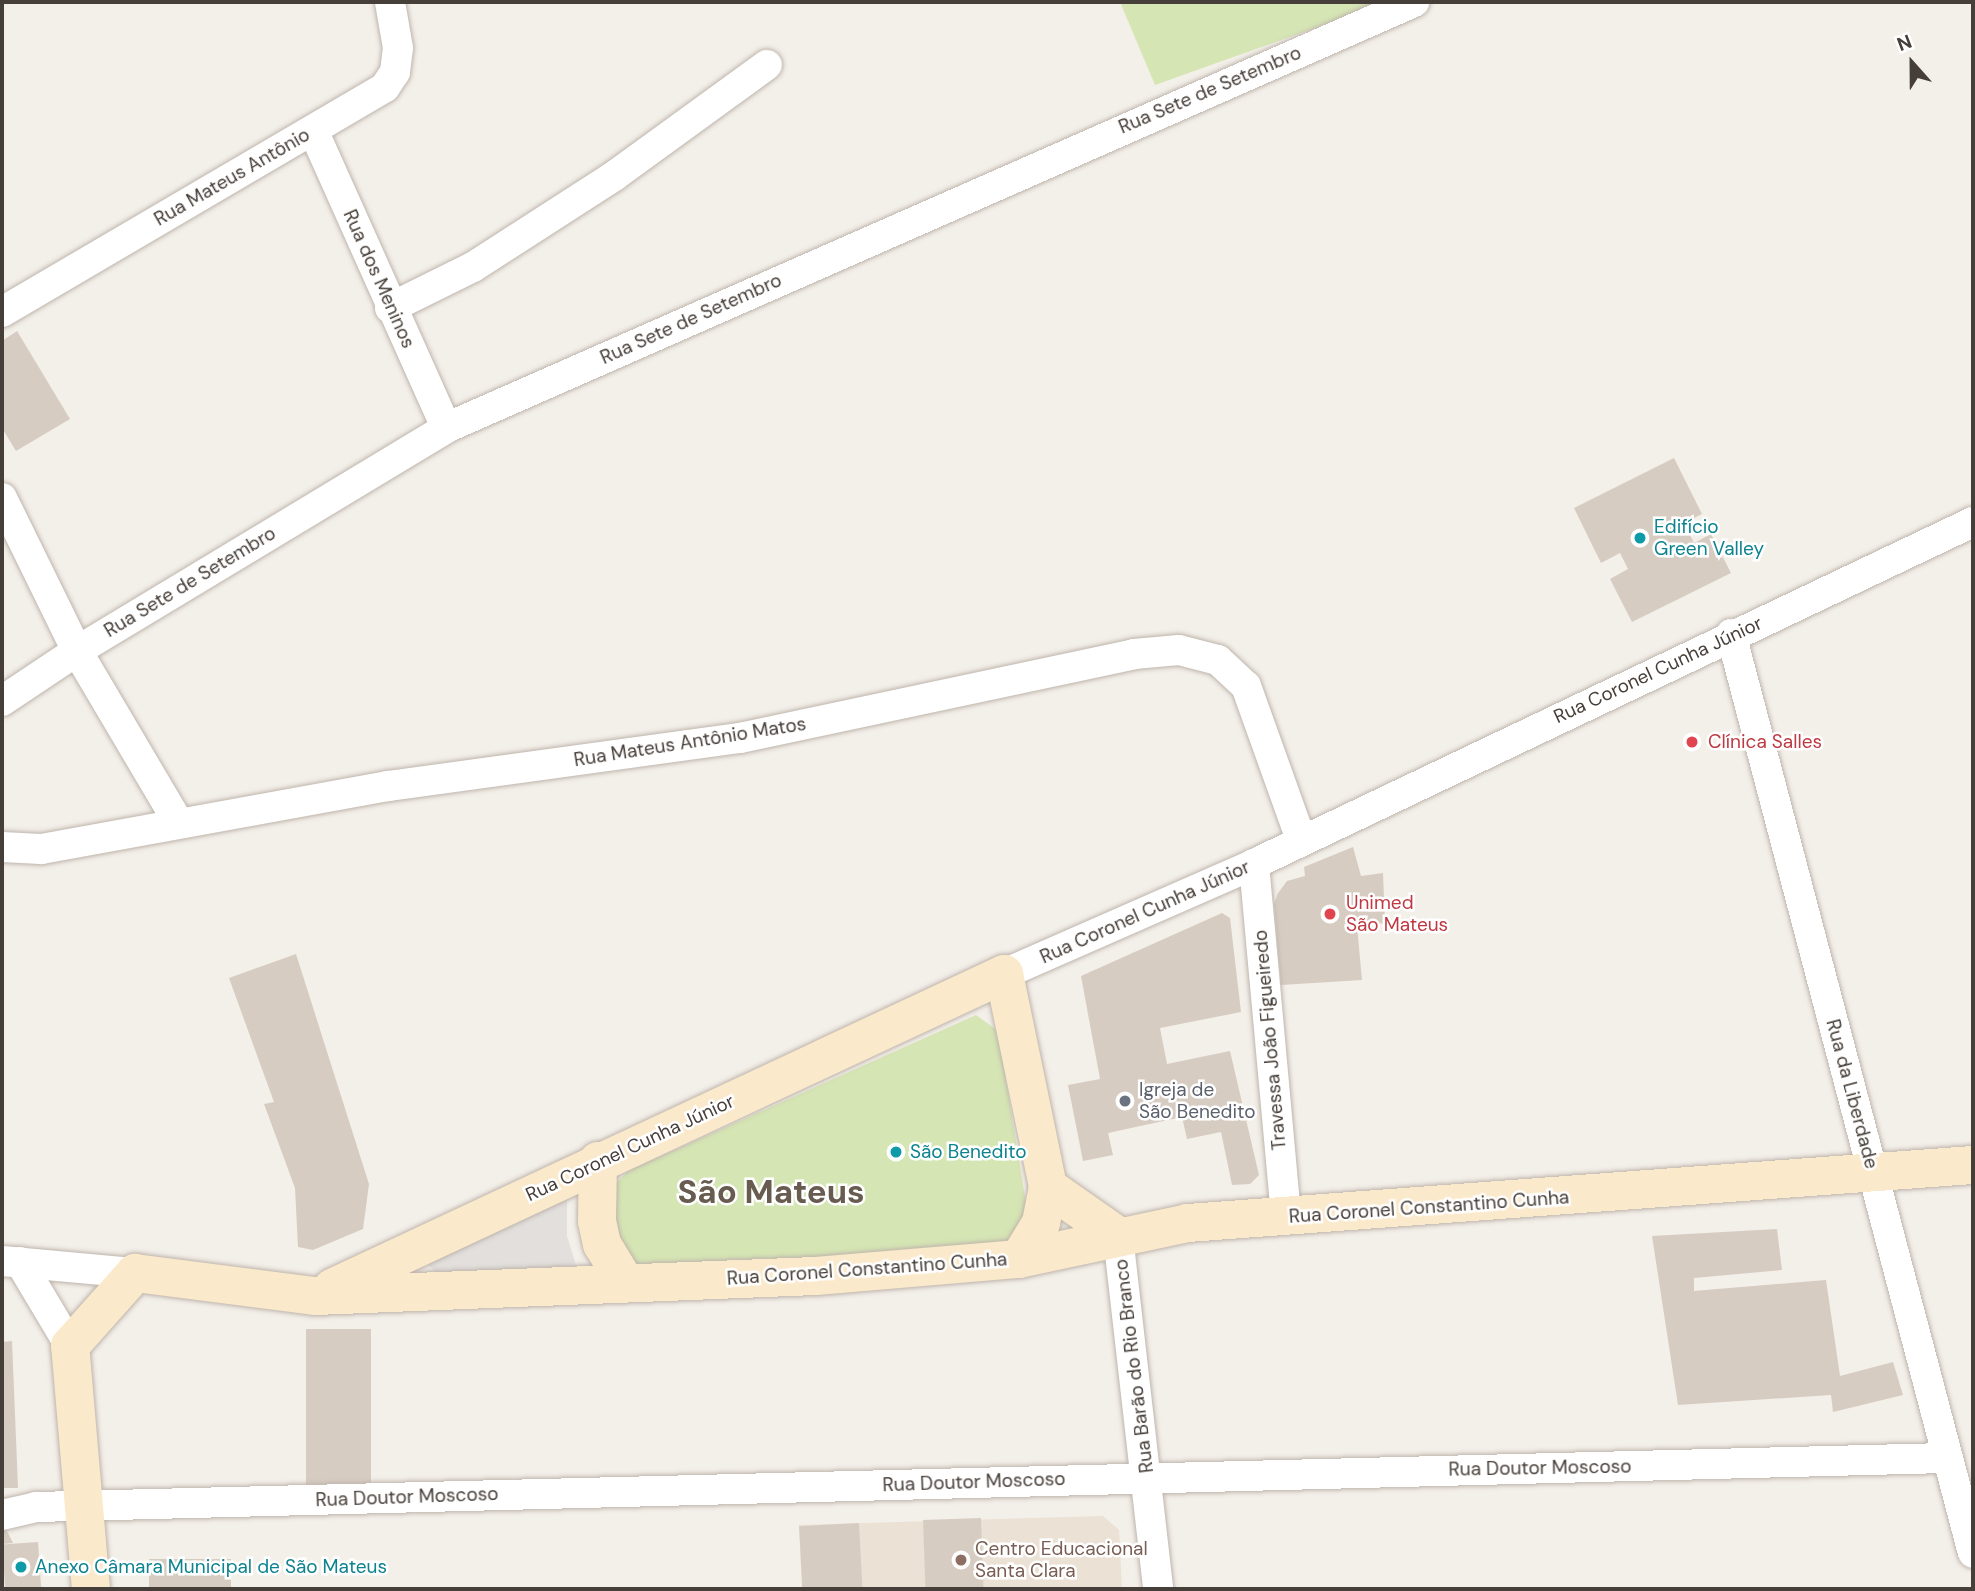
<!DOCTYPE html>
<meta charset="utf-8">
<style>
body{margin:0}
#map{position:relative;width:1975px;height:1591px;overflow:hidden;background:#f3efe9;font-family:"DM Sans",sans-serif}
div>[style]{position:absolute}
.education>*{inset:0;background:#ebe1d4}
.green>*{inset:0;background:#d6e5b4}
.parking>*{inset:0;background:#e2dfdd}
.building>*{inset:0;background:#d7ccc2;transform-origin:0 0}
.roads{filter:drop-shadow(0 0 2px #beb5ac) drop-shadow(0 0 2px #beb5ac)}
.street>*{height:30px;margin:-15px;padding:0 15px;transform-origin:15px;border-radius:15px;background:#fff}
.secondary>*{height:38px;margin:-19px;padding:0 19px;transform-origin:19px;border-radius:19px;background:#fbe9cb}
.dots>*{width:19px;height:19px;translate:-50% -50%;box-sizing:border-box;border:4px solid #fff;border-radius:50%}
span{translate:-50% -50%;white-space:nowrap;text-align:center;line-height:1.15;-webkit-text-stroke:5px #fff;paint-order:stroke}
.street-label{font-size:19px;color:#463e38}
.culture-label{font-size:19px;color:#0d838f}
.left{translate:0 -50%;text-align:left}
.health-label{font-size:19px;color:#be3a42}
.worship-label{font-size:19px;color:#5b616d}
.education-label{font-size:19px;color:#785e54}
.town-label{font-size:33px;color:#685b4f;font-weight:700}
.frame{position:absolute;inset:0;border:4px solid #463e38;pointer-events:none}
.north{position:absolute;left:1877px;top:28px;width:70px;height:70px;-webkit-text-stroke:5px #fff;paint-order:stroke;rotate:339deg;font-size:19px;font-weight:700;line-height:28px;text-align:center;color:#463e38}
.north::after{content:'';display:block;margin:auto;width:24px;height:32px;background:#463e38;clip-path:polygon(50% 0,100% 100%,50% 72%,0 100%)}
</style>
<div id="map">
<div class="education">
<i style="clip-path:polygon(1103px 1516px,1119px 1530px,1122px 1589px,802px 1589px,799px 1525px)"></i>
</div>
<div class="green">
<i style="clip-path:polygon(1120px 2px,1388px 2px,1155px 85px)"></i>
<i style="clip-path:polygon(976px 1015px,998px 1031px,1031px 1234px,999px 1253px,642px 1273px,609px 1242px,614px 1185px,628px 1171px)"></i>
</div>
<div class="parking">
<i style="clip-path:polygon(567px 1199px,567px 1236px,579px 1275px,441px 1277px,427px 1264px,448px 1248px)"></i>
</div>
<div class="building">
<i style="clip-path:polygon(17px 331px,70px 419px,16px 451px,2px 428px,2px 341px)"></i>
<i style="clip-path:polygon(1674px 458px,1702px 514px,1684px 523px,1694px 543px,1711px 534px,1731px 573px,1632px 622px,1610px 579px,1628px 569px,1620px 553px,1601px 563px,1574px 508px)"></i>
<i style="clip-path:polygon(1353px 847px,1361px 876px,1383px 873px,1385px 923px,1357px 926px,1362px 980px,1281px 985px,1274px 904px,1278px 893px,1287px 881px,1305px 876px,1304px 867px)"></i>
<i style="clip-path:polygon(1222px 913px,1230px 918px,1241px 1012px,1160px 1028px,1167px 1064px,1230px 1051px,1259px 1175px,1250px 1184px,1232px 1185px,1221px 1132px,1187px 1139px,1182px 1117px,1108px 1133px,1113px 1155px,1083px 1161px,1068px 1085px,1100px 1079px,1081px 976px)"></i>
<i style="clip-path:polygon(296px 954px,369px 1184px,363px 1229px,313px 1250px,298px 1247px,295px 1188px,264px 1104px,274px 1102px,229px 978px)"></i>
<i style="clip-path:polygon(1777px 1229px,1782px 1270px,1694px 1278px,1694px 1291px,1826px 1280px,1840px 1376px,1893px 1362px,1903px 1395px,1833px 1412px,1831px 1395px,1678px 1405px,1652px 1236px)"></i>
<i style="left:306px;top:1329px;width:65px;height:157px"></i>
<i style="clip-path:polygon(12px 1341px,18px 1488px,2px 1488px,2px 1342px)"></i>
<i style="left:981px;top:1518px;width:71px;height:58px;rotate:88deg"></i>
<i style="clip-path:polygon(2px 1521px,13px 1543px,2px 1544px)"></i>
<i style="left:859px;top:1523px;width:66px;height:60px;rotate:87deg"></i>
<i style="left:38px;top:1542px;width:47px;height:36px;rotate:86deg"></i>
<i style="left:231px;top:1559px;width:30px;height:82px;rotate:90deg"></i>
</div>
<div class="roads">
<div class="street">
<i style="left:313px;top:130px;width:326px;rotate:65.9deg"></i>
<i style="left:390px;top:308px;width:93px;rotate:-26.3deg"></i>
<i style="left:473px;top:267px;width:168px;rotate:-32.8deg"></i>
<i style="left:614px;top:176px;width:189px;rotate:-36deg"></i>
<i style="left:2px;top:312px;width:444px;rotate:-30.4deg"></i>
<i style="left:385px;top:87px;width:18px;rotate:-56deg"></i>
<i style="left:395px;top:72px;width:24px;rotate:-83deg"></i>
<i style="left:398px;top:48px;width:47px;rotate:-99.9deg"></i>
<i style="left:2px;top:498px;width:170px;rotate:63.9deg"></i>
<i style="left:77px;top:651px;width:199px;rotate:59.4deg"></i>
<i style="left:1731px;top:634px;width:950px;rotate:75.25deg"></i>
<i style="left:2px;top:701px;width:90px;rotate:-33.7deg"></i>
<i style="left:77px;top:651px;width:431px;rotate:-31.1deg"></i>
<i style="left:446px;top:428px;width:1058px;rotate:-23.75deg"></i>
<i style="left:2px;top:847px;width:39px;rotate:3deg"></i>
<i style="left:41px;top:849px;width:353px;rotate:-10.3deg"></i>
<i style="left:388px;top:786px;width:355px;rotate:-7.8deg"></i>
<i style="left:740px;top:738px;width:403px;rotate:-12deg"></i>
<i style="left:1134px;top:654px;width:45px;rotate:-5.1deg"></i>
<i style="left:1179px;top:650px;width:40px;rotate:14.4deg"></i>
<i style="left:1218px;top:660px;width:38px;rotate:43deg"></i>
<i style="left:1246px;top:686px;width:164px;rotate:70.3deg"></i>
<i style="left:1254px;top:864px;width:354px;rotate:84.8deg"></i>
<i style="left:1004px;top:974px;width:273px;rotate:-23.7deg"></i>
<i style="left:1254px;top:864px;width:796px;rotate:-25.44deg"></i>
<i style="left:1118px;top:1236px;width:355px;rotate:83.5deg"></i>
<i style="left:2px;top:1261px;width:134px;rotate:5.2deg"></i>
<i style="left:20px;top:1262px;width:98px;rotate:59.2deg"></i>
<i style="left:2px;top:1515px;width:35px;rotate:-13deg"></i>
<i style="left:36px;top:1507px;width:1911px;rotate:-1.47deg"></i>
</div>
<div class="secondary">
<i style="left:598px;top:1161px;width:60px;rotate:91deg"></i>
<i style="left:597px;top:1221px;width:24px;rotate:78deg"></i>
<i style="left:602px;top:1244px;width:44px;rotate:58.8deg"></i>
<i style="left:1019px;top:1259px;width:42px;rotate:-58.6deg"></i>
<i style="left:1041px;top:1223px;width:37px;rotate:-79deg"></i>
<i style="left:332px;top:1288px;width:742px;rotate:-25.04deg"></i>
<i style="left:1004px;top:974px;width:217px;rotate:78.3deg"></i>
<i style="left:1048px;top:1187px;width:85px;rotate:35deg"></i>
<i style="left:91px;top:1589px;width:244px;rotate:-94.9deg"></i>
<i style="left:70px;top:1346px;width:98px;rotate:-48.3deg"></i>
<i style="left:135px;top:1273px;width:181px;rotate:7.3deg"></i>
<i style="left:315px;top:1296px;width:501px;rotate:-2.29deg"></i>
<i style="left:816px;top:1276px;width:204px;rotate:-4.8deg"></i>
<i style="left:1019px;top:1259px;width:173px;rotate:-12deg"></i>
<i style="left:1188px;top:1223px;width:787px;rotate:-4.23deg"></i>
</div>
</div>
<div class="dots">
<i style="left:1640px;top:538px;background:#0f9aa8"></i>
<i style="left:1692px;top:742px;background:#e0444e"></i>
<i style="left:1330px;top:914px;background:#e0444e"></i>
<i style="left:1125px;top:1101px;background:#6b7280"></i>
<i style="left:896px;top:1152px;background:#0f9aa8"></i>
<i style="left:961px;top:1560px;background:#8d6e63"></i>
<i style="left:21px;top:1567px;background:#0f9aa8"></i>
</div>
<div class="street-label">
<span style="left:1210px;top:90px;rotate:-23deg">Rua Sete de Setembro</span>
<span style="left:232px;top:177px;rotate:-30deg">Rua Mateus Antônio</span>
<span style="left:379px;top:279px;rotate:66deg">Rua dos Meninos</span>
<span style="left:691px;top:319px;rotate:-24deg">Rua Sete de Setembro</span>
<span style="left:190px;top:582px;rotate:-31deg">Rua Sete de Setembro</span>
<span style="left:1658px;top:670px;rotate:-25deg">Rua Coronel Cunha Júnior</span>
<span style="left:690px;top:742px;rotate:-9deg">Rua Mateus Antônio Matos</span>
<span style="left:1145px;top:912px;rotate:-24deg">Rua Coronel Cunha Júnior</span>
<span style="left:1270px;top:1040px;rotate:-95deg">Travessa João Figueiredo</span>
<span style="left:1852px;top:1094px;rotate:75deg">Rua da Liberdade</span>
<span style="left:630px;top:1148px;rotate:-25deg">Rua Coronel Cunha Júnior</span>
<span style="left:1429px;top:1207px;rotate:-4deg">Rua Coronel Constantino Cunha</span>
<span style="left:867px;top:1269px;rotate:-4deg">Rua Coronel Constantino Cunha</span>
<span style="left:1134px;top:1366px;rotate:-97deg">Rua Barão do Rio Branco</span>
<span style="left:1540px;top:1468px;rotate:-1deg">Rua Doutor Moscoso</span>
<span style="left:974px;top:1482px;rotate:-2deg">Rua Doutor Moscoso</span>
<span style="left:407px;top:1497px;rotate:-2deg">Rua Doutor Moscoso</span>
</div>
<div class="culture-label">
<span class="left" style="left:1654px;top:538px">Edifício<br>Green Valley</span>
<span class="left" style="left:910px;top:1152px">São Benedito</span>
<span class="left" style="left:35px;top:1567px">Anexo Câmara Municipal de São Mateus</span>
</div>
<div class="health-label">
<span class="left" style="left:1708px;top:742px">Clínica Salles</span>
<span class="left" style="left:1346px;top:914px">Unimed<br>São Mateus</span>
</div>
<div class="worship-label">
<span class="left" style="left:1139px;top:1101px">Igreja de<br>São Benedito</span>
</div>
<div class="education-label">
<span class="left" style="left:975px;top:1560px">Centro Educacional<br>Santa Clara</span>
</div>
<div class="town-label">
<span style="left:771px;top:1192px">São Mateus</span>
</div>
<div class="frame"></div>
<div class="north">N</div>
</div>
